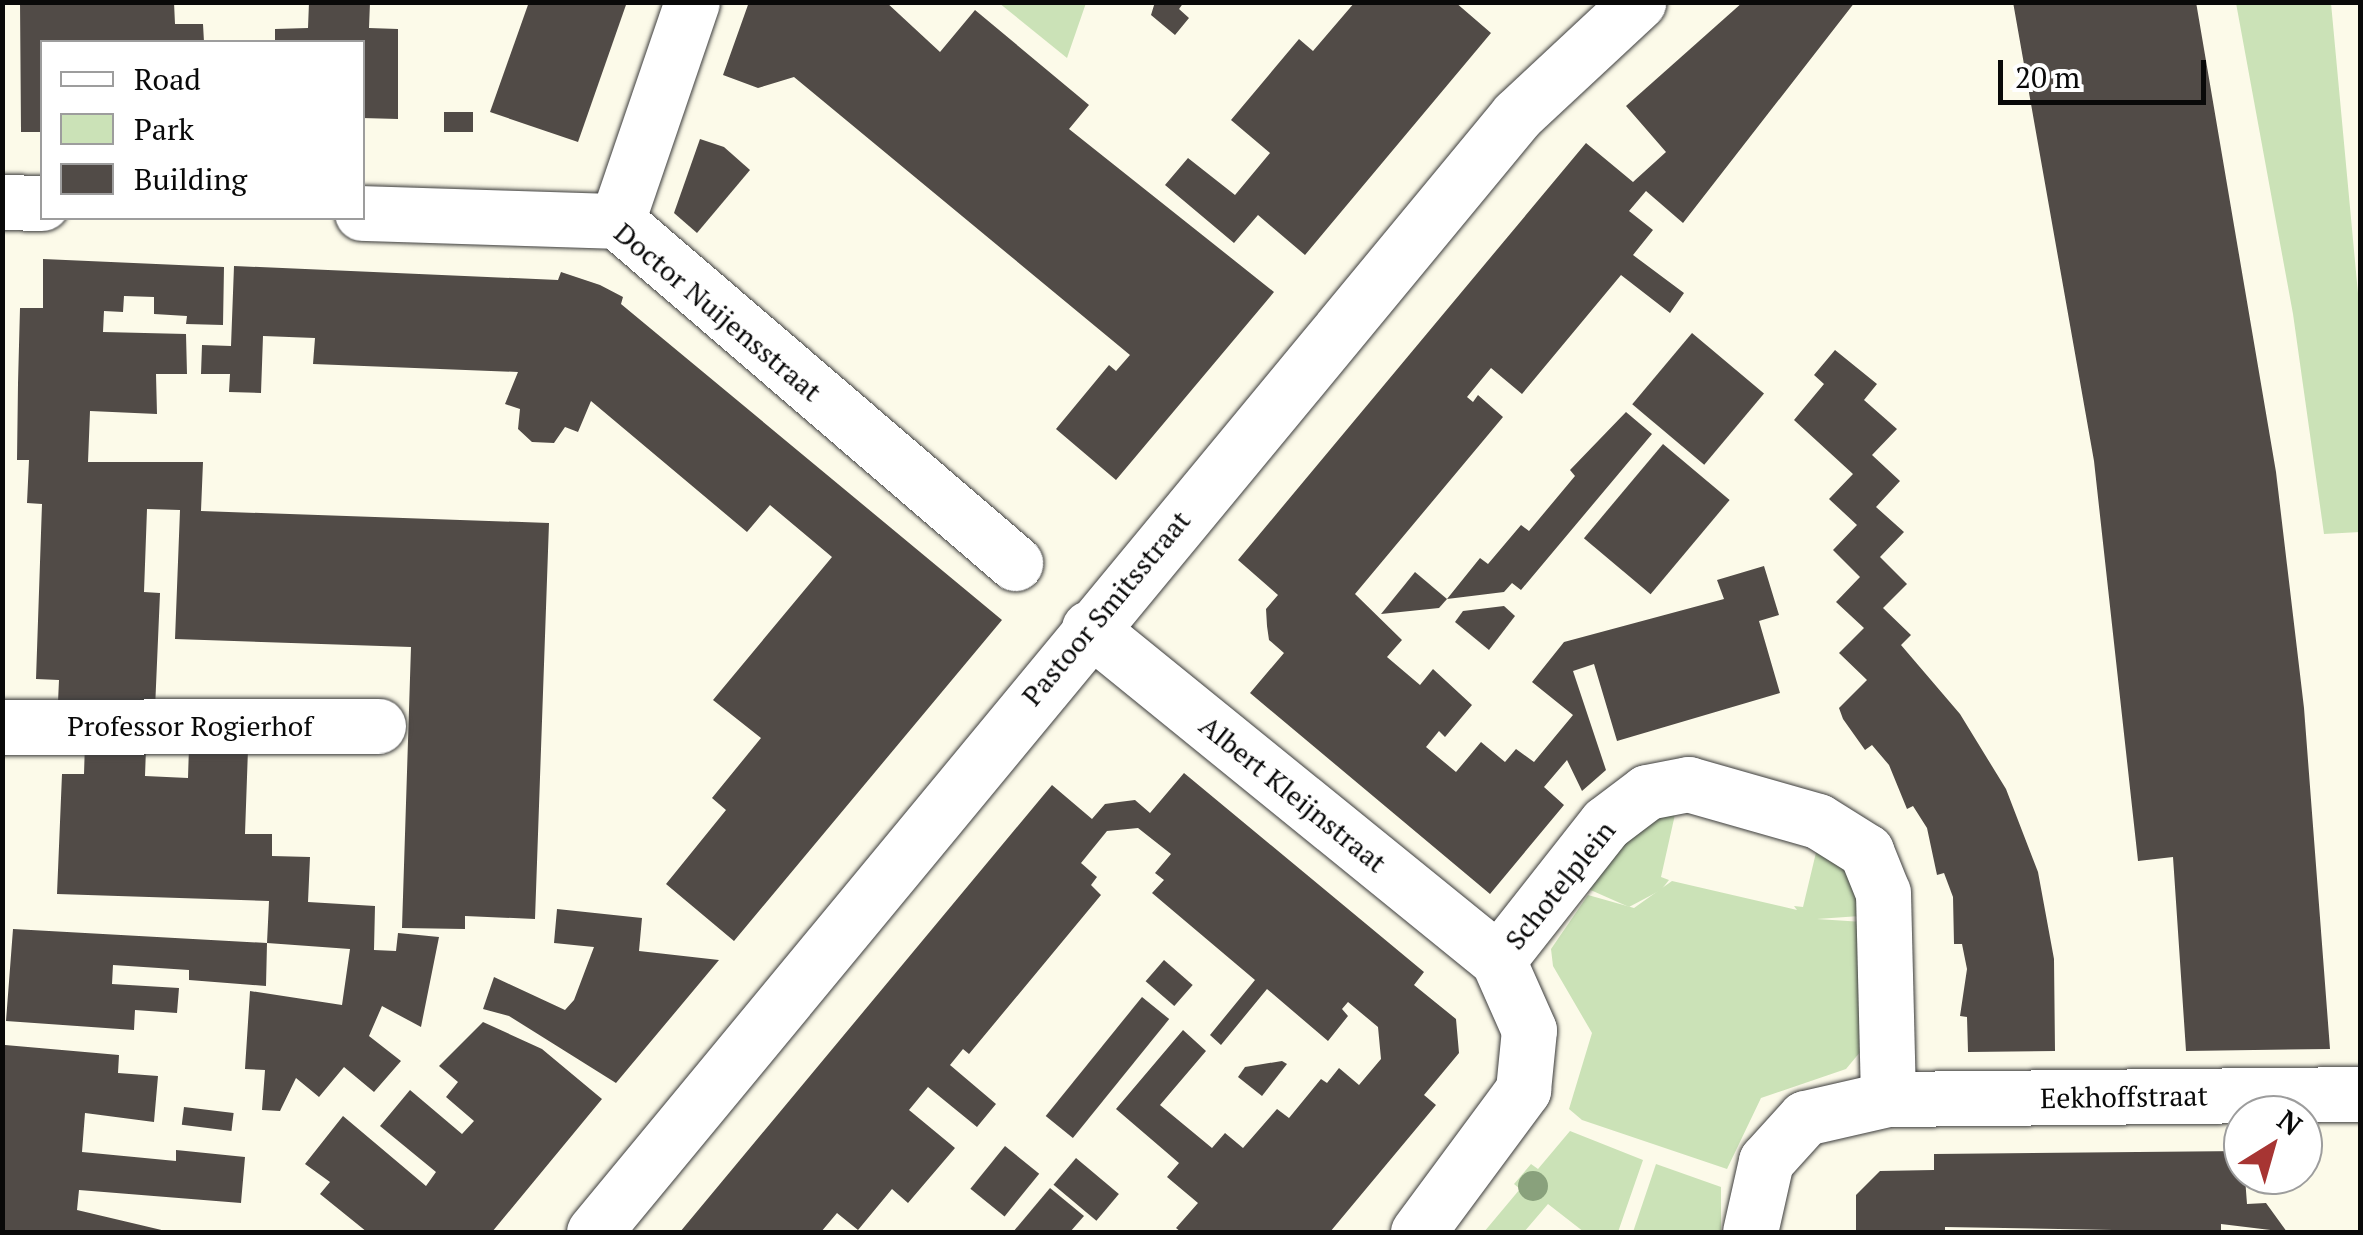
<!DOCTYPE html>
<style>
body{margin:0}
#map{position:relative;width:2363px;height:1235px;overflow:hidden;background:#fcfae9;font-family:"PT Serif",serif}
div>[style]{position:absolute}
.green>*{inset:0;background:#cbe2b7}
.building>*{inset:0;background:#514b47;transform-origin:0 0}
.roads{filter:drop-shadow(0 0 2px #3c3c3c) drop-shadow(0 0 2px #3c3c3c)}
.street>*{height:55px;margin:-27.5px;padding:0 27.5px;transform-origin:27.5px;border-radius:27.5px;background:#fff}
.trees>*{width:30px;height:30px;margin:-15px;border-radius:50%;background:#89a17c}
span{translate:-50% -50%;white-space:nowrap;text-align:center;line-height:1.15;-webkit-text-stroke:10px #fff;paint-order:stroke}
.street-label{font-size:28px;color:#090909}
.frame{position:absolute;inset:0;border:5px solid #090909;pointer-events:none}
.legend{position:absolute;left:40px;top:40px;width:325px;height:180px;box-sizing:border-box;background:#fff;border:2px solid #9d9d9d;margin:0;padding:12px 18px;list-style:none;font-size:30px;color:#090909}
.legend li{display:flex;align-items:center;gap:20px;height:50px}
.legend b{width:50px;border:2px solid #9d9d9d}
.north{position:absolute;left:2223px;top:1095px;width:100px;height:100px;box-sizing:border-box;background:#fff;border:2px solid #9d9d9d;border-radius:50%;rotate:37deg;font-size:28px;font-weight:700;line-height:40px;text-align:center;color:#090909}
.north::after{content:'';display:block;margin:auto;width:35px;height:45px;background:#a73533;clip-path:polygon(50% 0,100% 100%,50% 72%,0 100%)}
.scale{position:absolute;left:1998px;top:60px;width:208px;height:45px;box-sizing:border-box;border:5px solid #090909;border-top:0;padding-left:12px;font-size:30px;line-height:35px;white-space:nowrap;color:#090909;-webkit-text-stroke:8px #fff;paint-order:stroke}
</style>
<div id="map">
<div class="green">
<i style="clip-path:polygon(999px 3px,1086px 3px,1067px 58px)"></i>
<i style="clip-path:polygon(2236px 3px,2331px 3px,2360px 315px,2360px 532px,2324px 534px,2293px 314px)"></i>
<i style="clip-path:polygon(1676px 810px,1661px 877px,1669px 880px,1661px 890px,1629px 907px,1586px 888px,1636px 827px)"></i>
<i style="clip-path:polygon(1819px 840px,1851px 872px,1860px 916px,1817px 919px,1863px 922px,1861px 1051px,1846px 1069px,1761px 1098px,1727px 1169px,1582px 1120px,1569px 1109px,1592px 1033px,1553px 966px,1551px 949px,1588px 895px,1634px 908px,1672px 881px,1797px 910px,1794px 906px,1803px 907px)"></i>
<i style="clip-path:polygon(1570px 1131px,1643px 1160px,1618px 1232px,1584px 1232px,1548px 1204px,1524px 1232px,1484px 1232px,1520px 1189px,1514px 1184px,1531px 1164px,1538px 1169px)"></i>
<i style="clip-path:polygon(1656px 1164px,1721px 1187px,1721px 1232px,1633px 1232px)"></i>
</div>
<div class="building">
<i style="clip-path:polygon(20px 2px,174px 2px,175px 24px,203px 24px,204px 42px,42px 42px,42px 132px,21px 132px)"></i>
<i style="clip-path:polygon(309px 2px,370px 2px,369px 28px,398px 29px,398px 119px,362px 118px,362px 42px,275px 42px,275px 29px,308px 28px)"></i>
<i style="clip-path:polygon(529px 2px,627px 2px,578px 142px,490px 112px)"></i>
<i style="clip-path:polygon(749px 2px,886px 2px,940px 52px,975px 10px,1089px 105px,1069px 129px,1274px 292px,1116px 480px,1056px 429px,1109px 365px,1116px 371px,1130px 355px,794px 77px,758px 88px,723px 75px)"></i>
<i style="clip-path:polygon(1155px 2px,1184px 2px,1179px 9px,1189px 18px,1175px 35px,1151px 15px)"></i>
<i style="clip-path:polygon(1355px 2px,1455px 2px,1491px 33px,1305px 255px,1258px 215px,1234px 243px,1165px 185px,1188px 158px,1235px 195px,1270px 153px,1231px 120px,1299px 39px,1313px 51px)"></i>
<i style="clip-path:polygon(1743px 2px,1855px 2px,1683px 223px,1646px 191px,1629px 211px,1653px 230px,1633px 255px,1684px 293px,1670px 313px,1621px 275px,1522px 394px,1491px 368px,1467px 397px,1473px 402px,1478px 395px,1503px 417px,1355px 594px,1402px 640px,1387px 657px,1420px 685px,1433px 669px,1472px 705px,1445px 737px,1439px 731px,1426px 747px,1456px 772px,1481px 742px,1505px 762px,1516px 749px,1534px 762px,1573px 715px,1532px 682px,1564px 642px,1724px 599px,1717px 580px,1764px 566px,1779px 615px,1759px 621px,1780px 693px,1617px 741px,1594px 664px,1573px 671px,1606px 770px,1582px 791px,1567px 760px,1544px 787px,1564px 805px,1490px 894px,1250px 693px,1284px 653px,1269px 640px,1267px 626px,1266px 609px,1278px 595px,1238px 560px,1586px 143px,1633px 182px,1666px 152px,1626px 106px)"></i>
<i style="clip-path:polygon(2013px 2px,2196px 2px,2276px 472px,2304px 708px,2330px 1049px,2186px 1051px,2173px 857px,2138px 861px,2094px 461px)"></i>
<i style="left:444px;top:112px;width:29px;height:20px"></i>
<i style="clip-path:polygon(700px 139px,724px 147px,750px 170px,697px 233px,674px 213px)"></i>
<i style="clip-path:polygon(43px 259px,224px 267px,223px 325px,186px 324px,187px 316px,154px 314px,154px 297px,124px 296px,123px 312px,104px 311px,103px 332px,186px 334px,187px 374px,156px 374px,157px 414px,90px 411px,88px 462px,203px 462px,201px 511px,549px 523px,535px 919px,465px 916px,465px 929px,402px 928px,411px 647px,175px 639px,180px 510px,147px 509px,144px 592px,160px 593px,155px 709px,58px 702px,59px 680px,36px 679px,42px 504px,27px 503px,29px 460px,17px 460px,18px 383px,20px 308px,43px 308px)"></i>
<i style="clip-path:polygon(234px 266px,558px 280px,561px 272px,600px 285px,623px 297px,621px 304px,1002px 620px,734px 941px,666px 884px,726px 810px,712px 798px,761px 738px,713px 700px,832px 557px,770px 505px,747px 532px,591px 401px,578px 432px,565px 427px,554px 443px,532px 442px,518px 429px,520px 409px,505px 404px,518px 372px,313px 364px,315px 338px,263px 336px,261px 393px,229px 392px,230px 374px,201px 374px,202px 345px,231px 346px)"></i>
<i style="left:1692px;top:333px;width:94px;height:93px;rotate:40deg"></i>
<i style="clip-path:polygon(1835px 350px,1877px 384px,1864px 400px,1897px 429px,1872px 455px,1900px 481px,1876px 507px,1904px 532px,1880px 557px,1907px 584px,1883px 608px,1911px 635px,1901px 645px,1960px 714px,2006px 789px,2038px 872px,2054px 959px,2055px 1051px,1968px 1052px,1967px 1017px,1960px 1016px,1967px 969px,1962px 944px,1954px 944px,1953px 897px,1944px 873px,1937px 875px,1927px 828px,1913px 806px,1907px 809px,1889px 765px,1872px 745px,1865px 750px,1843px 719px,1839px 708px,1867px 680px,1839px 653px,1864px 628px,1836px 602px,1860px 577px,1833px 550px,1857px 525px,1829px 499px,1853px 474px,1794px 420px,1824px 384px,1814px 375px)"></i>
<i style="clip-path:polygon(1626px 412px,1652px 434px,1521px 590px,1512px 583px,1504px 592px,1447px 599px,1480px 558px,1488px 564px,1521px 525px,1529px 531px,1575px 476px,1570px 470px)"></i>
<i style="left:1663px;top:444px;width:87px;height:123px;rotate:40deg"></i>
<i style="clip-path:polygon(1415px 572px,1447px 599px,1439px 608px,1381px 614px)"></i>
<i style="clip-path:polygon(1504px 606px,1515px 616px,1489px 650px,1455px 622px,1463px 611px)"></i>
<i style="clip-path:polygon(85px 742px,146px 748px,145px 776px,188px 778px,189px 746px,248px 749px,245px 834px,272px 834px,272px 856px,310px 857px,308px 902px,375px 906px,374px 950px,396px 951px,398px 933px,439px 937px,421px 1027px,382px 1006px,369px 1036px,401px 1061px,374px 1092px,344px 1067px,319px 1097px,296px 1078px,280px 1111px,262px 1110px,265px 1070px,245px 1069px,250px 991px,342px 1005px,350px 949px,267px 943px,269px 901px,57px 894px,62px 774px,84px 774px)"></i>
<i style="clip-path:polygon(1184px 773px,1424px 972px,1414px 985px,1456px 1019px,1459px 1053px,1424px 1095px,1436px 1105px,1330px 1232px,1181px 1232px,1176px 1228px,1198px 1203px,1167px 1177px,1179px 1163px,1116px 1109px,1183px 1030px,1206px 1051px,1160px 1105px,1212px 1148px,1225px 1133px,1243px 1148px,1277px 1109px,1289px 1118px,1321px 1079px,1327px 1083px,1339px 1068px,1359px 1085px,1381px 1059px,1378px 1027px,1348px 1002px,1342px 1009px,1348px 1016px,1328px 1041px,1267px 989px,1221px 1045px,1210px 1035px,1255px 980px,1152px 893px,1164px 880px,1155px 873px,1171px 854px,1138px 828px,1107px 831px,1081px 863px,1097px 877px,1091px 885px,1101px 895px,969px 1054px,963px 1049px,950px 1065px,996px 1104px,977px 1127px,928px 1087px,909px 1110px,955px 1148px,908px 1203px,892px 1189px,858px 1230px,837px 1213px,821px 1232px,680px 1232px,1052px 785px,1092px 819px,1105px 804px,1119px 802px,1135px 800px,1150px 813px)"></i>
<i style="clip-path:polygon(557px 909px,642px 918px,639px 951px,719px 960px,616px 1083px,509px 1016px,483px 1009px,494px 977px,565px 1010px,574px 1000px,594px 947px,554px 943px)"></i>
<i style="clip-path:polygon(13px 929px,267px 943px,266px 986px,189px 980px,189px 970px,113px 965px,112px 984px,179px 988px,177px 1013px,135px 1010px,134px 1030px,6px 1021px)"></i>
<i style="left:1164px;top:960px;width:38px;height:28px;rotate:41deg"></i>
<i style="left:1142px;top:997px;width:35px;height:153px;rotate:39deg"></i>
<i style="clip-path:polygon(483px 1022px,542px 1049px,602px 1099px,492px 1232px,367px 1232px,320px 1194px,330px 1182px,305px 1164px,343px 1116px,426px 1186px,436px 1172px,380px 1126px,410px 1090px,462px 1134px,474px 1121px,446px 1097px,458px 1082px,439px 1066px)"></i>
<i style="clip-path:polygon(5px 1045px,119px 1055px,118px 1073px,158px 1076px,154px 1122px,85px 1113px,82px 1152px,176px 1161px,176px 1150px,245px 1157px,241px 1203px,79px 1190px,77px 1210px,170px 1232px,2px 1232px)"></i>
<i style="clip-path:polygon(1282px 1061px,1287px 1064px,1262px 1096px,1238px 1077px,1245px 1067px)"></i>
<i style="left:184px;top:1107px;width:50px;height:18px;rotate:7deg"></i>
<i style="left:1005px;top:1146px;width:44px;height:55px;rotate:39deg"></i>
<i style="clip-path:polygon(2243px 1151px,2247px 1204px,2266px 1203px,2287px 1232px,2221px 1224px,2221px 1232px,1945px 1227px,1945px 1232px,1856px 1232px,1856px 1195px,1880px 1171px,1934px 1170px,1934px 1154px)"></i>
<i style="left:1076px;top:1158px;width:56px;height:35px;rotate:40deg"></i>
<i style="clip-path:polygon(1050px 1188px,1084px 1216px,1070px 1232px,1013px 1232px)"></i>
</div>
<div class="roads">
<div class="street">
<i style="left:2px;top:202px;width:40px;rotate:1.4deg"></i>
<i style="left:362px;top:213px;width:255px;rotate:1.8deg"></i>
<i style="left:617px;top:221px;width:525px;rotate:40.67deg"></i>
<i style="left:617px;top:221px;width:231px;rotate:-71.1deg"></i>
<i style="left:1089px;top:628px;width:527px;rotate:39.07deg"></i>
<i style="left:2px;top:727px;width:376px;rotate:-0.2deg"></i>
<i style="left:594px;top:1232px;width:1449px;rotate:-50.43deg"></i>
<i style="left:1517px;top:115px;width:166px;rotate:-43deg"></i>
<i style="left:1418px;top:1232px;width:177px;rotate:-53.5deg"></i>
<i style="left:1523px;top:1090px;width:60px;rotate:-84.3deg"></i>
<i style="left:1529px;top:1030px;width:77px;rotate:-113.9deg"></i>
<i style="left:1498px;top:960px;width:174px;rotate:-51.8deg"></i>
<i style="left:1606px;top:823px;width:51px;rotate:-37.1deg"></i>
<i style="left:1647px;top:792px;width:42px;rotate:-11deg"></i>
<i style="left:1688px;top:784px;width:135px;rotate:15.9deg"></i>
<i style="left:1818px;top:821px;width:57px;rotate:32deg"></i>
<i style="left:1866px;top:851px;width:45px;rotate:68deg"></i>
<i style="left:1883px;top:893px;width:206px;rotate:88.6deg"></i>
<i style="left:1750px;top:1232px;width:73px;rotate:-77.3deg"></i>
<i style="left:1766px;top:1161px;width:58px;rotate:-47.8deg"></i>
<i style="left:1805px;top:1118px;width:85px;rotate:-12.9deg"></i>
<i style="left:1888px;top:1099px;width:472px;rotate:-0.6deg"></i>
</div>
</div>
<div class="trees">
<i style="left:1533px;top:1186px"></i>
</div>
<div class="street-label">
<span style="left:718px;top:312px;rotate:40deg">Doctor Nuijensstraat</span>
<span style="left:1106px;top:608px;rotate:-50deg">Pastoor Smitsstraat</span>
<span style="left:190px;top:726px">Professor Rogierhof</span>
<span style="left:1293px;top:794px;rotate:39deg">Albert Kleijnstraat</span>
<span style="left:1560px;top:885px;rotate:-51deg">Schotelplein</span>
<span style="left:2124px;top:1097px;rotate:-1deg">Eekhoffstraat</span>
</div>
<div class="frame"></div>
<ul class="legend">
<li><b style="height:12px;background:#fff"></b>Road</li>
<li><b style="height:28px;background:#cbe2b7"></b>Park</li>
<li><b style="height:28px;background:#514b47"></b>Building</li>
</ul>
<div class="north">N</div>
<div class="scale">20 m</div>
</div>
